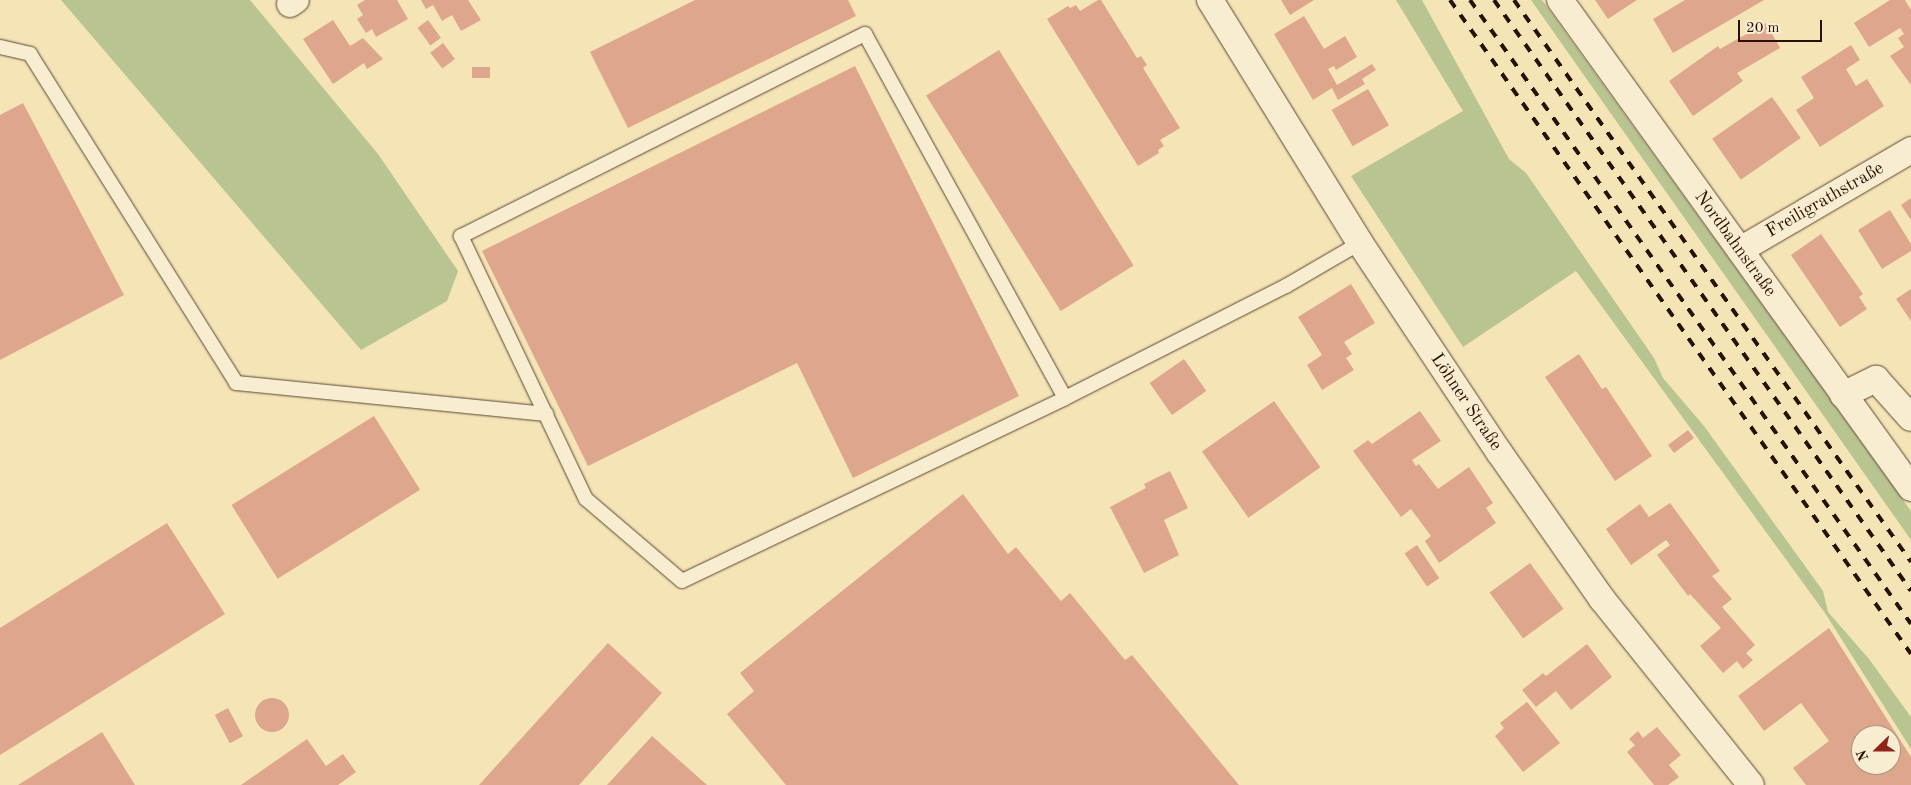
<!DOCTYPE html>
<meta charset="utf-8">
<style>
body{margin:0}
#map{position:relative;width:1911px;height:785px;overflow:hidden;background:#f5e4b6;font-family:"Old Standard TT",serif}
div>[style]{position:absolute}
.green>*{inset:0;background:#b8c591}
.building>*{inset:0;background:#dea78d;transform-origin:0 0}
.round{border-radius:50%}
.roads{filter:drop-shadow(0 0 1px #5d4530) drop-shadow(0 0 1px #5d4530)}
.service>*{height:14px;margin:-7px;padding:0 7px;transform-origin:7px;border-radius:7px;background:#f8edd0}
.minor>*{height:26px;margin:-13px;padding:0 13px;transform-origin:13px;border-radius:13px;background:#f8edd0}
.rail>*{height:4px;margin-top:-2px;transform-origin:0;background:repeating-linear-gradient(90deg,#2a1003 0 9px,transparent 0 18px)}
span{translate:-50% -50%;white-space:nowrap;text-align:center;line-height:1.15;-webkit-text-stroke:4.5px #f8edd0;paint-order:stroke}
.street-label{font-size:18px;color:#2a1003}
.north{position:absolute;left:1851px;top:725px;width:50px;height:50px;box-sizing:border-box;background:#f8edd0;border:1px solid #a6957e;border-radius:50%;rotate:248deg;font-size:14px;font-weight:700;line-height:20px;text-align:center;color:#2a1003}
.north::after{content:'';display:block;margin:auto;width:18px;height:22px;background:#8f2418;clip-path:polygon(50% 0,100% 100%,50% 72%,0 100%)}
.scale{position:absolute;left:1738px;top:20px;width:84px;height:22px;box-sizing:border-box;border:2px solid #2a1003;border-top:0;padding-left:6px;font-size:15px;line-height:18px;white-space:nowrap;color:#2a1003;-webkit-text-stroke:4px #f8edd0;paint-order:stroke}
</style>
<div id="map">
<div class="green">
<i style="clip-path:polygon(61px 0,250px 0,378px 154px,458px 271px,447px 301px,361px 350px)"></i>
<i style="clip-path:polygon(1396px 0,1422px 0,1509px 159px,1526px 173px,1654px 358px,1663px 378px,1704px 426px,1823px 591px,1828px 612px,1869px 659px,1911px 717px,1911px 749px,1825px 613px,1576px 271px,1463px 347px,1351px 176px,1463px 111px)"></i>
<i style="clip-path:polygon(1531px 0,1542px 0,1911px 511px,1911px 540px)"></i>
</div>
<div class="building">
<i style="clip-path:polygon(365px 0,397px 0,408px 19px,376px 37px,372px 29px,366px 33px,357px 19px,363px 15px,357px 5px)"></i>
<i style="clip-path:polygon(421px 0,468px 0,481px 20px,461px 31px,452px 15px,442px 21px,433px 5px,426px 9px)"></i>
<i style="clip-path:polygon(695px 0,848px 0,856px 16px,628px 128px,590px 52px)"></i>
<i style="clip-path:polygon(1098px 0,1101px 0,1137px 58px,1141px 56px,1147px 65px,1143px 68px,1180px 128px,1160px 140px,1164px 146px,1158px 150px,1159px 153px,1138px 166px,1047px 19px,1068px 6px,1070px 8px,1076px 5px,1080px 11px)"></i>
<i style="clip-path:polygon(1281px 0,1314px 0,1290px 15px)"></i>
<i style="clip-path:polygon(1595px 0,1637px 0,1608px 19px)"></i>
<i style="clip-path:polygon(1685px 0,1764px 0,1673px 53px,1653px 19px)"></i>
<i style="clip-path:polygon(1890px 0,1905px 0,1911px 10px,1911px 85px,1890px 56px,1904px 47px,1898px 38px,1904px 34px,1900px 28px,1869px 47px,1854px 23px)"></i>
<i style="clip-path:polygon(1304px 16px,1324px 49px,1345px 36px,1357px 57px,1336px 70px,1334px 66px,1328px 69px,1337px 85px,1372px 64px,1376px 70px,1362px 79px,1365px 84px,1338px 100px,1332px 88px,1313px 100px,1274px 34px)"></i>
<i style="clip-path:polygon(333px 20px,350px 46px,363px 38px,383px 59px,367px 69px,364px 63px,333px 84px,303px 39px)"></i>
<i style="left:428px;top:20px;width:22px;height:13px;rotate:54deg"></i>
<i style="clip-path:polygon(1766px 23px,1780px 48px,1737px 73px,1743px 81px,1693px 116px,1669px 81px,1718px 46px,1720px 49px)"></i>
<i style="left:443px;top:43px;width:20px;height:16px;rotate:53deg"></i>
<i style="clip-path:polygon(1851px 45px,1860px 60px,1846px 69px,1856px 86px,1867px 79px,1884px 106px,1820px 147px,1796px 110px,1814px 98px,1801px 77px)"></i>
<i style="left:999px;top:50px;width:254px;height:86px;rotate:58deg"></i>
<i style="clip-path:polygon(855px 66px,1019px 396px,853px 478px,797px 363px,588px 466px,482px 251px)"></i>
<i style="left:472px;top:67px;width:18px;height:11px"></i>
<i style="left:1368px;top:89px;width:42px;height:42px;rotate:60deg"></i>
<i style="left:1772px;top:97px;width:50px;height:73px;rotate:55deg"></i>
<i style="clip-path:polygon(23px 103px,124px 295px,0 360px,0 115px)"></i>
<i style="clip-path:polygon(1911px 198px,1911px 220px,1901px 205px)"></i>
<i style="clip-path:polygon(1890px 210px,1911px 244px,1911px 251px,1882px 269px,1858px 230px)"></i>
<i style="clip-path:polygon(1821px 234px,1863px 294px,1859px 297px,1867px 309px,1840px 327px,1791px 255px)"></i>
<i style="clip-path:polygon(1351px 284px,1375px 323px,1344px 342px,1352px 354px,1346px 358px,1354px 370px,1322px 390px,1307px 365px,1322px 355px,1298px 317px)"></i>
<i style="clip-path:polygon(1911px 289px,1911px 321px,1896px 299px)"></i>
<i style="clip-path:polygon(1579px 354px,1602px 389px,1606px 387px,1652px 456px,1615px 481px,1545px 377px)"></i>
<i style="left:1184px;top:359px;width:39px;height:42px;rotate:55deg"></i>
<i style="left:1274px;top:401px;width:81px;height:88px;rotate:55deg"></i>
<i style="clip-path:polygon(1420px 411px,1441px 441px,1412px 460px,1416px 466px,1419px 464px,1438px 489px,1469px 467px,1493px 503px,1486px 508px,1496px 523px,1439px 563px,1425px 541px,1431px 536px,1411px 509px,1401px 517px,1353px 451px,1368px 440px,1372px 444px)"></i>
<i style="left:374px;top:416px;width:87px;height:168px;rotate:58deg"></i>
<i style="left:1688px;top:430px;width:10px;height:25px;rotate:53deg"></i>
<i style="clip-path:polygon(1170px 471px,1188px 508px,1164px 520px,1179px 555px,1144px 573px,1110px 507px,1146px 488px,1144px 484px)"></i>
<i style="clip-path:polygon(963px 494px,1008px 554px,1016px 547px,1061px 601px,1070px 593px,1125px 660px,1132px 655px,1239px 785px,786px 785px,727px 714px,754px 691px,740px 673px)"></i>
<i style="clip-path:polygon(1670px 503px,1720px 571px,1712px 576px,1732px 599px,1722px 607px,1755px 645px,1746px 653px,1753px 660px,1743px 669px,1737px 661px,1723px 673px,1700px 646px,1721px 628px,1690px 594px,1688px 596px,1657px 555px,1670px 545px,1666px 540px,1631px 565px,1606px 529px,1640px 504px,1649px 517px)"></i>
<i style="clip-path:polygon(167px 523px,225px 614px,0 755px,0 628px)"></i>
<i style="left:1417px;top:545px;width:40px;height:15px;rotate:56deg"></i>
<i style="left:1530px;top:563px;width:57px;height:50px;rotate:54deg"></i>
<i style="clip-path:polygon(evenodd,1829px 628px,1911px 757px,1911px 785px,1806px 785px,1793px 768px,1829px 741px,1801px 703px,1764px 731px,1738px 696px,1829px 628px,1861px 735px,1891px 735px,1891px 765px,1861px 765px,1861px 735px)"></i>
<i style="clip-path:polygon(608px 643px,662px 693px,579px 785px,479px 785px)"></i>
<i style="clip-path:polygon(1587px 644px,1612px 677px,1571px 710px,1556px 691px,1536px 707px,1522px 690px,1543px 673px,1546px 676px)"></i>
<i class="round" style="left:255px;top:698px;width:34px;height:34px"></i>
<i style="clip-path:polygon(1527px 702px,1560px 743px,1523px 772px,1495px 736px,1504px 728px,1500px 723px)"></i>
<i style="left:228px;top:708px;width:32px;height:15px;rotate:62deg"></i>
<i style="clip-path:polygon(1657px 727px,1681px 755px,1669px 765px,1679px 777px,1668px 785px,1654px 785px,1627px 752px,1635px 745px,1629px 739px,1638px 731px,1643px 738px)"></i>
<i style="clip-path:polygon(102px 732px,135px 785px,18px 785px)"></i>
<i style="clip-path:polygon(652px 736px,707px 785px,607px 785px)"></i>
<i style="clip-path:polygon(307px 739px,326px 766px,343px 754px,356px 772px,338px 785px,241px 785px)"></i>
</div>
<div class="roads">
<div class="service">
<i style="left:0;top:47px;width:31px;rotate:13deg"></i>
<i style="left:30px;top:54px;width:388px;rotate:57.9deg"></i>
<i style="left:236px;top:383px;width:312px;rotate:5.7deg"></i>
<i style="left:1065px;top:398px;width:415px;rotate:-118.8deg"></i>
<i style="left:865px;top:34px;width:452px;rotate:153.4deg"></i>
<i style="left:461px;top:236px;width:291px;rotate:64.6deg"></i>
<i style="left:586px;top:499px;width:126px;rotate:40.5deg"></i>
<i style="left:682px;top:581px;width:424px;rotate:-25.5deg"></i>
<i style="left:1065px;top:398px;width:248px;rotate:-26.9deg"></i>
<i style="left:1286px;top:286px;width:86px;rotate:-30.2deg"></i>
</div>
<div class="minor">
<i style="left:1210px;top:0;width:286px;rotate:58.3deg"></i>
<i style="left:1360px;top:243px;width:251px;rotate:56.4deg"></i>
<i style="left:1499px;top:452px;width:179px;rotate:55deg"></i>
<i style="left:1602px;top:599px;width:238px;rotate:51.3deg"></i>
<i style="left:1560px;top:0;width:601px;rotate:54.27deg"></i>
<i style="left:290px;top:4px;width:7px;rotate:-34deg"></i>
<i style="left:1740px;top:250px;width:198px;rotate:-30.3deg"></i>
<i style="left:1843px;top:395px;width:37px;rotate:-26deg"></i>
<i style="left:1876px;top:379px;width:52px;rotate:48.1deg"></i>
</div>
</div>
<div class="rail">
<i style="left:1450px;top:0;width:800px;rotate:54.82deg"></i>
<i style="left:1470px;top:0;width:764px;rotate:54.75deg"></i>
<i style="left:1494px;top:0;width:723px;rotate:54.79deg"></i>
<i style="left:1514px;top:0;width:688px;rotate:54.76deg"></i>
</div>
<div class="street-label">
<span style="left:1825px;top:200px;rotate:-30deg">Freiligrathstraße</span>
<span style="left:1735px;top:244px;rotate:54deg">Nordbahnstraße</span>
<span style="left:1466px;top:402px;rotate:56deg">Löhner Straße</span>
</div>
<div class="north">N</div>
<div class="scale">20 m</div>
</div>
